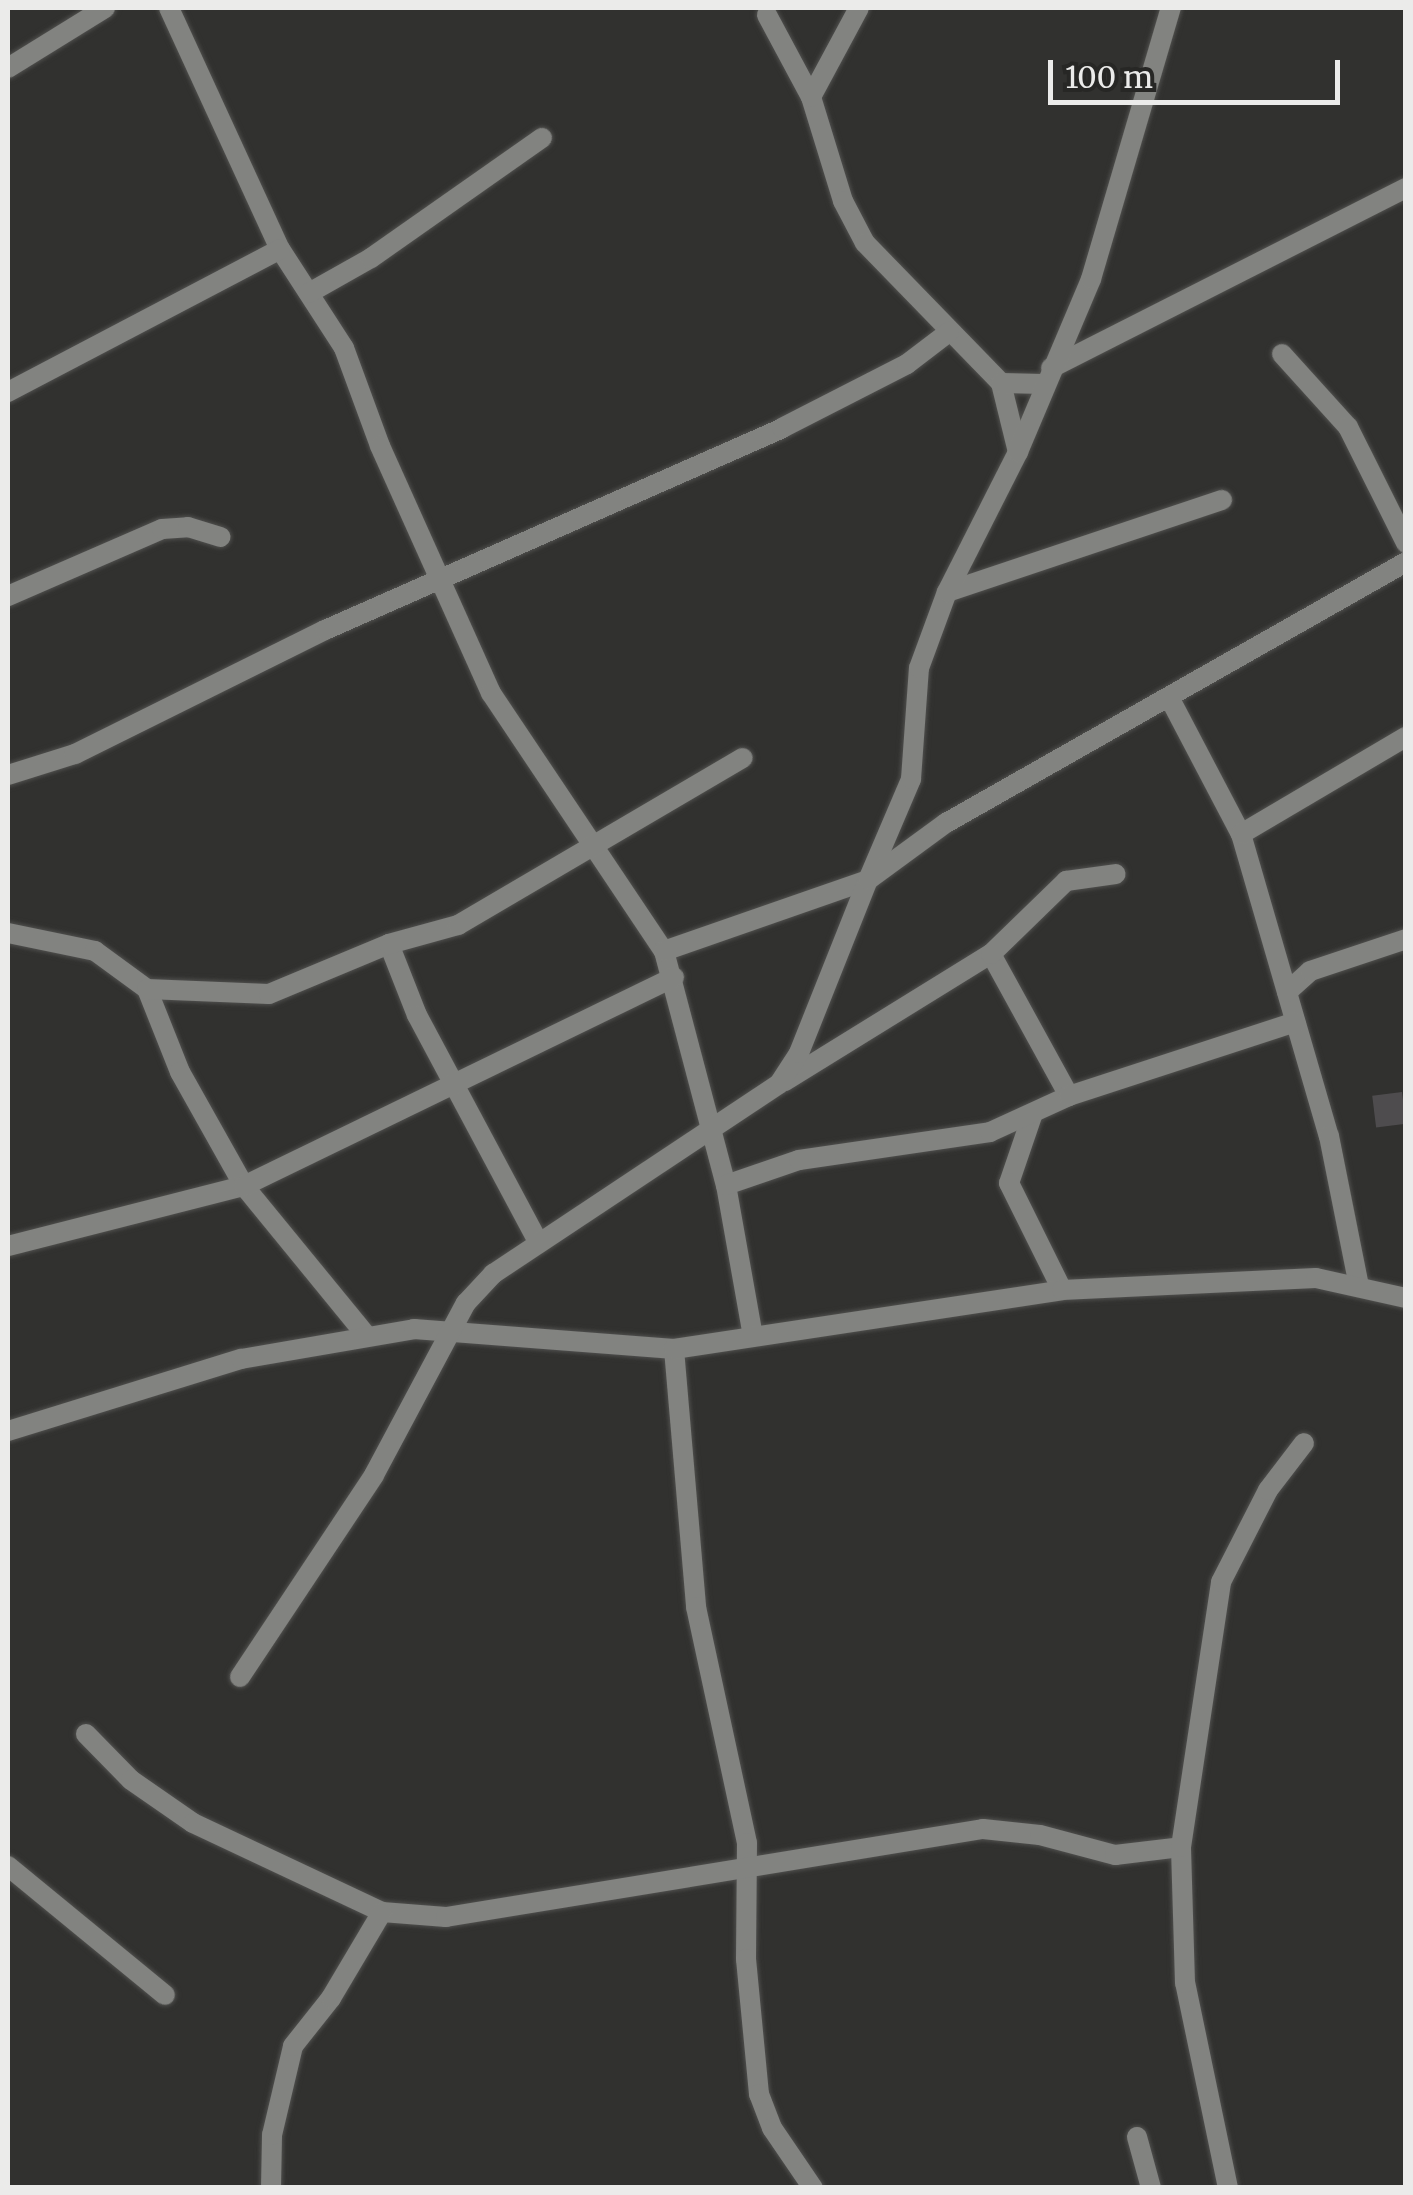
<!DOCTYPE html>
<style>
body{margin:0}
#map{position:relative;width:1413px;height:2195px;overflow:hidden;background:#31312f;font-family:Merriweather,serif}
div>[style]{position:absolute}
.building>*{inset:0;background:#4e4c4e;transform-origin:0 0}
.roads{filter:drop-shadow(0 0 2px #50504e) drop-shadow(0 0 2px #50504e)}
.minor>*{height:20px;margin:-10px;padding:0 10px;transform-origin:10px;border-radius:10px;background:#828380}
span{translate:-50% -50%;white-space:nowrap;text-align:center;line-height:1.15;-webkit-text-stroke:10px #272725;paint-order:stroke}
.frame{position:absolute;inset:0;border:10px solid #ebebea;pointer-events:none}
.scale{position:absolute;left:1048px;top:60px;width:292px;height:45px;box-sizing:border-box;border:5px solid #ebebea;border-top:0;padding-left:12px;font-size:30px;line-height:35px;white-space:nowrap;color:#ebebea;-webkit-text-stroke:8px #272725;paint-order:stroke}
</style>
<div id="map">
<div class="building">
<i style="left:1402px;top:1092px;width:32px;height:30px;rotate:83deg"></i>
</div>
<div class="roads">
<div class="minor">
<i style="left:169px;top:8px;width:265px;rotate:65.3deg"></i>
<i style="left:280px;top:249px;width:118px;rotate:57.1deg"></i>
<i style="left:344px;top:348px;width:104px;rotate:69.8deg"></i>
<i style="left:380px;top:446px;width:271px;rotate:65.8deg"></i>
<i style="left:491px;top:693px;width:311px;rotate:56.2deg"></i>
<i style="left:664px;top:951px;width:242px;rotate:75.2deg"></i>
<i style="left:726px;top:1185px;width:154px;rotate:79.9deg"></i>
<i style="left:767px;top:15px;width:93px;rotate:61.8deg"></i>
<i style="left:811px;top:97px;width:109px;rotate:72.9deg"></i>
<i style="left:843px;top:201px;width:47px;rotate:62.4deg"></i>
<i style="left:865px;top:243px;width:195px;rotate:45.8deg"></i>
<i style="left:1001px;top:383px;width:71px;rotate:76.2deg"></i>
<i style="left:8px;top:68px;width:114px;rotate:-31.7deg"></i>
<i style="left:811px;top:97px;width:101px;rotate:-61.7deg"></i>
<i style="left:309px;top:293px;width:71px;rotate:-29.4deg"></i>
<i style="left:371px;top:258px;width:209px;rotate:-35.1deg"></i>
<i style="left:1282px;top:354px;width:98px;rotate:47.9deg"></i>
<i style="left:1348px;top:427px;width:130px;rotate:63.4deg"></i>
<i style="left:1051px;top:368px;width:398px;rotate:-26.9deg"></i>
<i style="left:1001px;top:383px;width:43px;rotate:1.3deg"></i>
<i style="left:8px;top:392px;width:307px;rotate:-27.7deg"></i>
<i style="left:947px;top:592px;width:290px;rotate:-18.5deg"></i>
<i style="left:8px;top:596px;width:168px;rotate:-23.5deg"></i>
<i style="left:162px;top:529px;width:26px;rotate:-4deg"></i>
<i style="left:188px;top:527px;width:34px;rotate:17deg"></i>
<i style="left:1170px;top:699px;width:153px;rotate:62.3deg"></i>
<i style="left:1241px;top:834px;width:315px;rotate:73.8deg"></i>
<i style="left:1329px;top:1136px;width:153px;rotate:78.7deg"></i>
<i style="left:8px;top:775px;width:70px;rotate:-17.4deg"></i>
<i style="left:75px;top:754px;width:279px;rotate:-26.4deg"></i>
<i style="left:325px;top:630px;width:500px;rotate:-23.8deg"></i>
<i style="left:782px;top:428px;width:140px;rotate:-27.1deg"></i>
<i style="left:907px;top:364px;width:53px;rotate:-37.3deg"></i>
<i style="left:1241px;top:834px;width:191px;rotate:-30.5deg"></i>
<i style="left:8px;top:933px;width:89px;rotate:11.7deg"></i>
<i style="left:95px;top:951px;width:64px;rotate:36.2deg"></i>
<i style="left:147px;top:989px;width:89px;rotate:68.3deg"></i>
<i style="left:180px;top:1072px;width:131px;rotate:60.7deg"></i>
<i style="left:244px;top:1186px;width:191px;rotate:50.7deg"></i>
<i style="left:389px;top:944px;width:76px;rotate:68.5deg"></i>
<i style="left:417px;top:1015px;width:255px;rotate:61.9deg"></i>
<i style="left:664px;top:951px;width:216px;rotate:-19.2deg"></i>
<i style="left:868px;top:880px;width:110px;rotate:-66.9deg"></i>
<i style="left:911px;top:779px;width:111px;rotate:-85.9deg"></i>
<i style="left:919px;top:668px;width:81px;rotate:-69.8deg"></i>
<i style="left:947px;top:592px;width:157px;rotate:-63.1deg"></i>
<i style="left:1018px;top:452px;width:188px;rotate:-67.1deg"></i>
<i style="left:1091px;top:279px;width:283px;rotate:-73.6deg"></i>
<i style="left:991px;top:954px;width:162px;rotate:61.2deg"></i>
<i style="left:147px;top:989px;width:122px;rotate:2.3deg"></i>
<i style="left:269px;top:994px;width:130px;rotate:-22.6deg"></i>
<i style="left:389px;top:944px;width:72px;rotate:-15.4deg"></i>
<i style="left:458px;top:925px;width:330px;rotate:-30.4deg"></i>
<i style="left:1287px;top:992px;width:31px;rotate:-42deg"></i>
<i style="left:1310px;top:971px;width:101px;rotate:-18.4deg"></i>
<i style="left:785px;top:1081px;width:242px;rotate:-31.7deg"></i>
<i style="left:991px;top:954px;width:105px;rotate:-44.2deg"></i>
<i style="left:1066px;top:881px;width:50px;rotate:-8deg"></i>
<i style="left:1032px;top:1116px;width:71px;rotate:108.9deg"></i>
<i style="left:1009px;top:1183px;width:119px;rotate:63.6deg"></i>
<i style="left:726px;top:1185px;width:77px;rotate:-18.9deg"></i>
<i style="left:799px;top:1160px;width:193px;rotate:-8.3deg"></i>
<i style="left:990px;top:1132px;width:87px;rotate:-24.5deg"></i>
<i style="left:1069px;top:1096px;width:238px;rotate:-18.1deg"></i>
<i style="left:8px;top:1246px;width:244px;rotate:-14.3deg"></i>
<i style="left:244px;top:1186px;width:478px;rotate:-25.9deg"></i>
<i style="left:674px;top:1349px;width:259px;rotate:85.1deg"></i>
<i style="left:696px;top:1607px;width:241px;rotate:77.8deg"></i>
<i style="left:747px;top:1843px;width:116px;rotate:90.5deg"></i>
<i style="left:746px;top:1959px;width:136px;rotate:84.5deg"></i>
<i style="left:759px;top:2094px;width:36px;rotate:69deg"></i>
<i style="left:772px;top:2128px;width:73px;rotate:55.7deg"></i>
<i style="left:8px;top:1431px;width:244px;rotate:-17.2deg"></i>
<i style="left:241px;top:1359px;width:176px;rotate:-9.8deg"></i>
<i style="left:414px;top:1329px;width:261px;rotate:4.4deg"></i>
<i style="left:674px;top:1349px;width:392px;rotate:-8.6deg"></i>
<i style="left:1062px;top:1290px;width:254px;rotate:-2.7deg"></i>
<i style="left:1316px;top:1278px;width:92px;rotate:12.5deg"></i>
<i style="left:240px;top:1677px;width:242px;rotate:-56.4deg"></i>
<i style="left:374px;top:1475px;width:195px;rotate:-61.9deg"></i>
<i style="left:466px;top:1303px;width:40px;rotate:-47deg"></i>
<i style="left:493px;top:1274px;width:343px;rotate:-33.6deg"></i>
<i style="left:779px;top:1084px;width:37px;rotate:-57deg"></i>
<i style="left:799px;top:1053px;width:186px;rotate:-68.3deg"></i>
<i style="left:868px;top:880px;width:97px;rotate:-36.2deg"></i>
<i style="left:946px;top:823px;width:529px;rotate:-29.57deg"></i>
<i style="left:86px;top:1734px;width:64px;rotate:45.6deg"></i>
<i style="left:131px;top:1780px;width:75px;rotate:34.7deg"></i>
<i style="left:193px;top:1823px;width:209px;rotate:25.2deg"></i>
<i style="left:382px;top:1912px;width:64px;rotate:4.5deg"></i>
<i style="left:446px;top:1917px;width:544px;rotate:-9.31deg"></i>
<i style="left:983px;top:1829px;width:57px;rotate:6deg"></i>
<i style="left:1040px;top:1835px;width:78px;rotate:14.9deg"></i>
<i style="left:1115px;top:1855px;width:66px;rotate:-6.9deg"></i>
<i style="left:8px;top:1866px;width:203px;rotate:39.4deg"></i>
<i style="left:1137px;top:2137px;width:53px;rotate:74.6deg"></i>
<i style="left:271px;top:2188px;width:53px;rotate:-88.9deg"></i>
<i style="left:272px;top:2135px;width:91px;rotate:-76.7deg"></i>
<i style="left:293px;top:2046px;width:61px;rotate:-51.6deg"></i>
<i style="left:331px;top:1998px;width:100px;rotate:-59.3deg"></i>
<i style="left:1228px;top:2188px;width:209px;rotate:-101.8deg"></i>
<i style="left:1185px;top:1983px;width:136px;rotate:-91.7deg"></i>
<i style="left:1181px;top:1847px;width:268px;rotate:-81.4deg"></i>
<i style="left:1221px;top:1582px;width:103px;rotate:-62.9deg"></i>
<i style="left:1268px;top:1490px;width:59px;rotate:-52.5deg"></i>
</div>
</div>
<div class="frame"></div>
<div class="scale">100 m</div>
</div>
